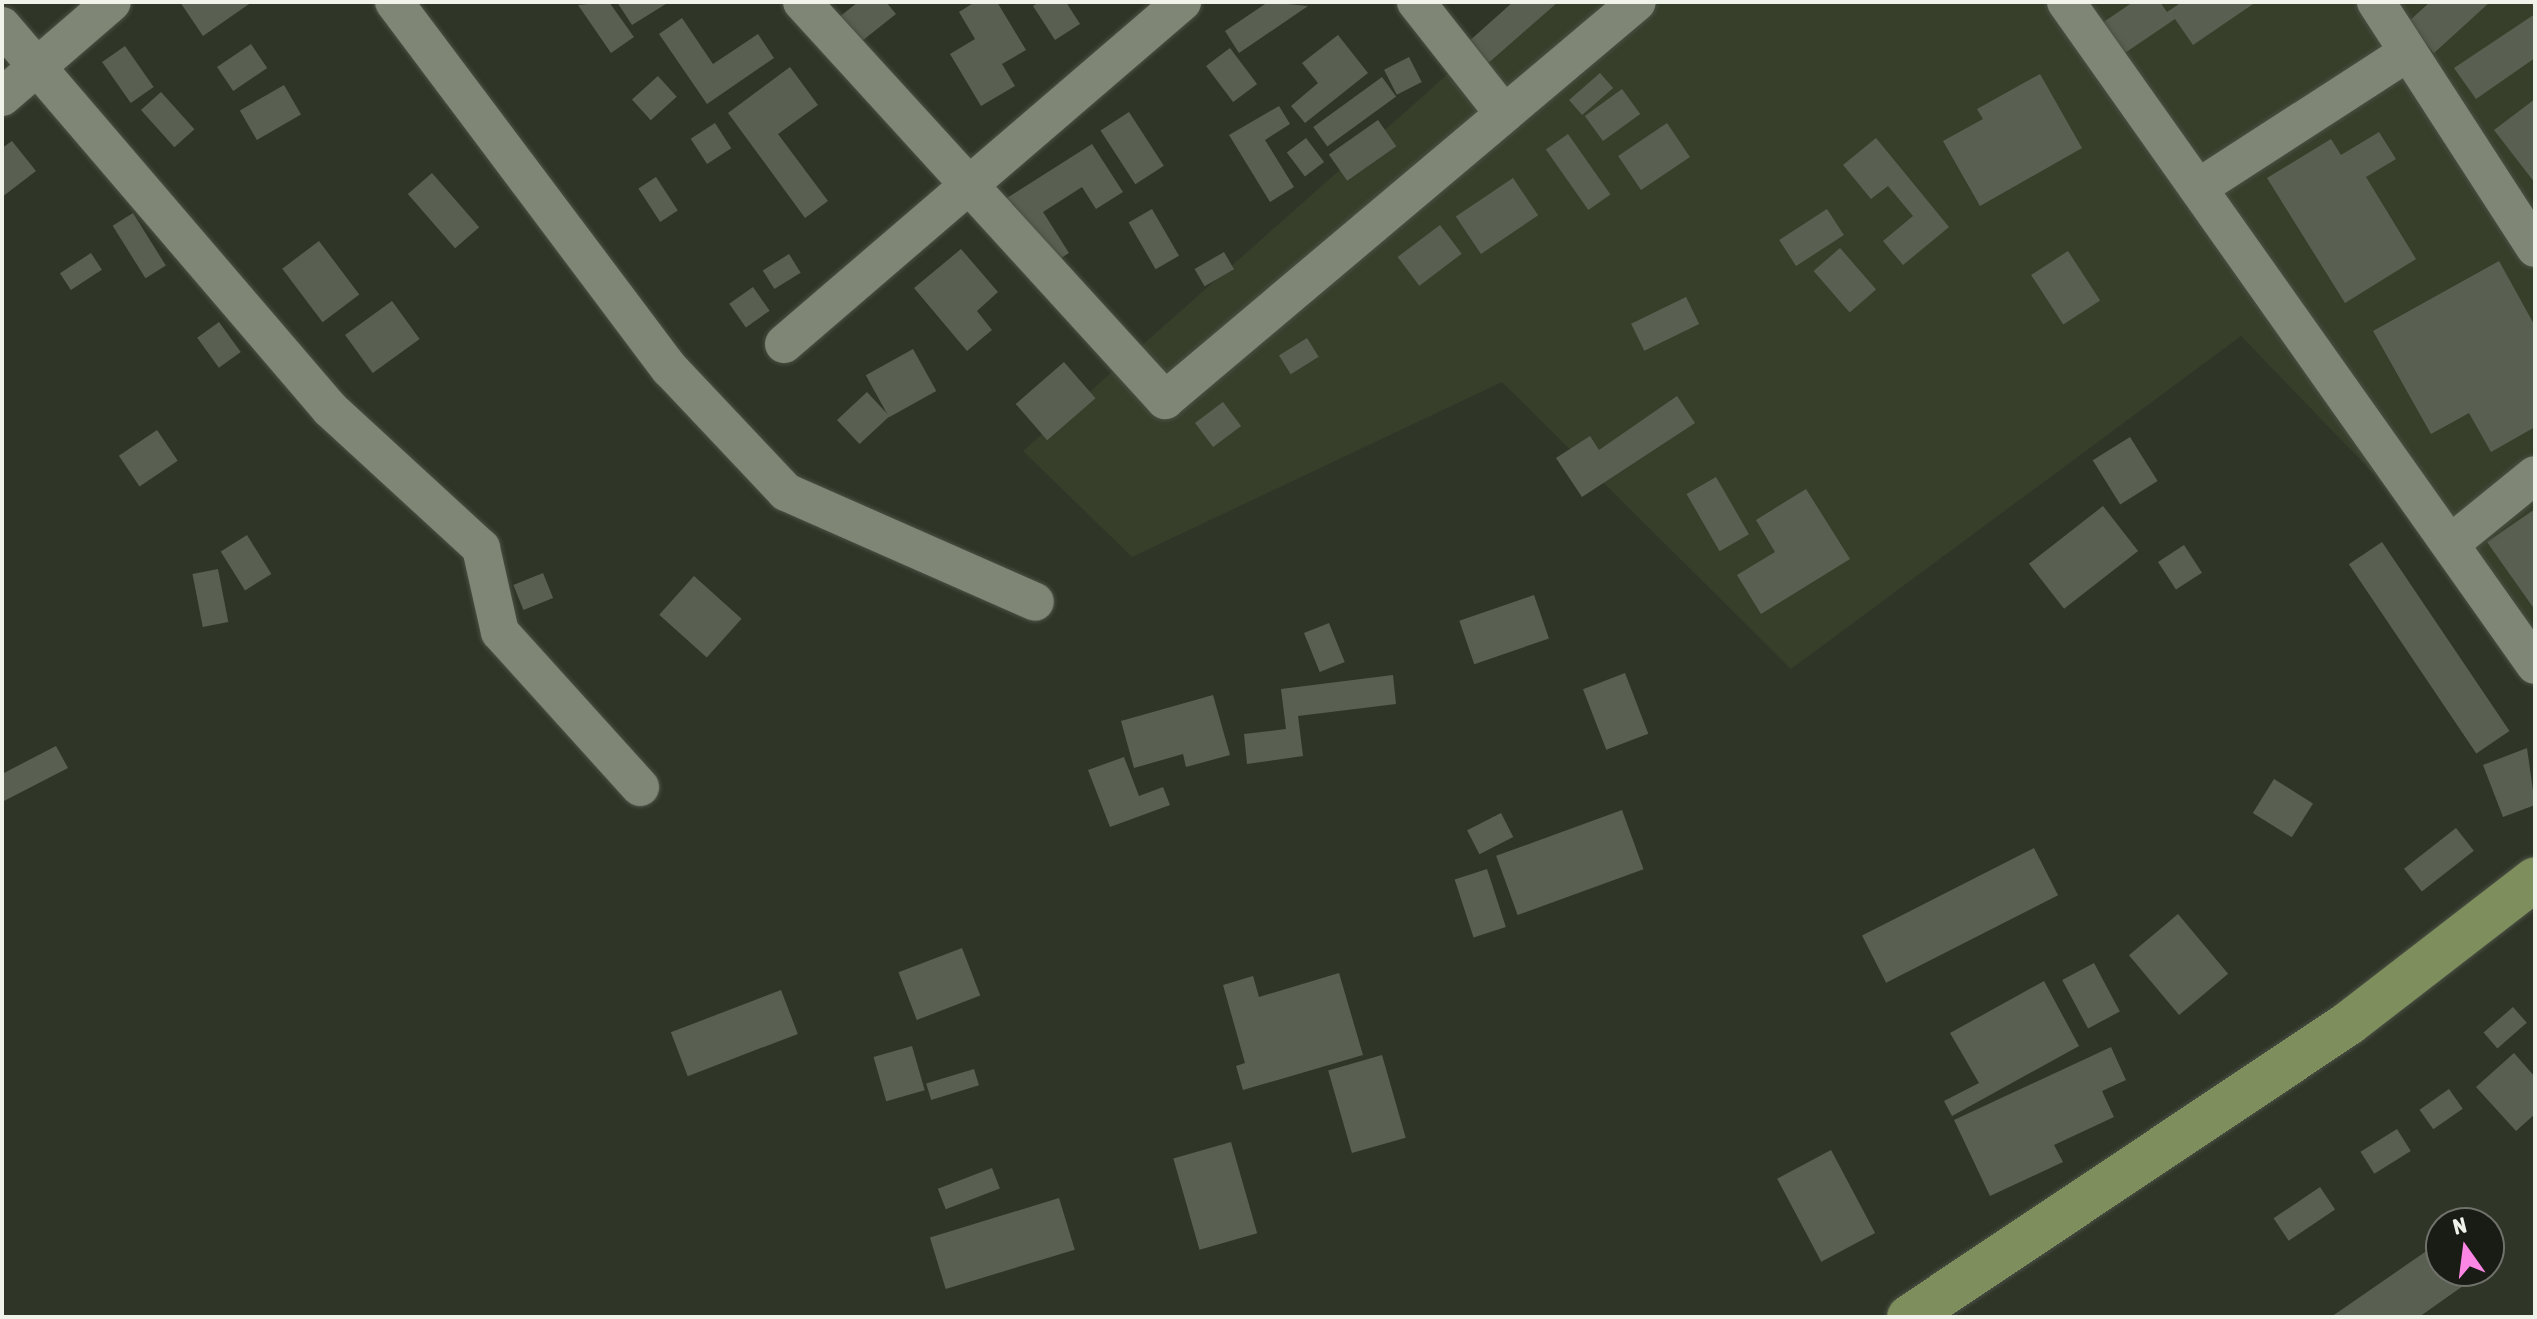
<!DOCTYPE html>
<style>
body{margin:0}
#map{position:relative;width:2537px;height:1319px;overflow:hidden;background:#2f3527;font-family:"Asap Condensed",sans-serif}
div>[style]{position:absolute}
.built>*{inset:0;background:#373f2b}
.building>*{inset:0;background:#5a6051;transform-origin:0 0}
.roads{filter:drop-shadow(0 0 2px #4b5044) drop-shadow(0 0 2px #4b5044)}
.street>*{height:38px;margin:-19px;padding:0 19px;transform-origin:19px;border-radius:19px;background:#7f8676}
.secondary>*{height:44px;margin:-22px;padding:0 22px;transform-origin:22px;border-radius:22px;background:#7e8e5d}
span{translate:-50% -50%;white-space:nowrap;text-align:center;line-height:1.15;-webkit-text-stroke:8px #191b15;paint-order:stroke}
.frame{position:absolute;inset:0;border:4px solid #eff3ea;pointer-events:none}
.north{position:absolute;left:2425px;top:1207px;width:80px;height:80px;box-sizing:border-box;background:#191b15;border:2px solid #6f716a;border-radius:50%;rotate:346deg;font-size:22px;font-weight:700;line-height:32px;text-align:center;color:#eff3ea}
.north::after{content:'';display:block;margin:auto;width:28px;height:36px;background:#fc86e3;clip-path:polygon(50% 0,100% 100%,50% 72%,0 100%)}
</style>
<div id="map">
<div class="built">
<i style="clip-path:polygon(1529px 2px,2535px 2px,2535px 641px,2241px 336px,1791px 669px,1502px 382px,1132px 557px,1023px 451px)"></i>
</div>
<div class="building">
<i style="clip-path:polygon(180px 2px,252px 2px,203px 36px)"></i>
<i style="clip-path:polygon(609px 2px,634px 37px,611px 53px,578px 5px)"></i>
<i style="clip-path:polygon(617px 2px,669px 2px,632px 25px)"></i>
<i style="clip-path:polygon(858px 2px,886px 2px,896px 14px,843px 56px,822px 31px)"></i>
<i style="clip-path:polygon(975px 2px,997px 2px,1026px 50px,1002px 64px,1015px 86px,981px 106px,950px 54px,975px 39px,959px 12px)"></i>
<i style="clip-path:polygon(1039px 2px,1066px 2px,1080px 24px,1055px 40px,1033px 6px)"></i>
<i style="clip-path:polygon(1268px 2px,1308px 6px,1239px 53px,1225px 31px)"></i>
<i style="clip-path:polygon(1513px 2px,1558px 2px,1486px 65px,1467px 43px)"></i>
<i style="clip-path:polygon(2133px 2px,2160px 2px,2167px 12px,2182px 2px,2256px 2px,2193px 45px,2175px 19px,2113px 61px,2092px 30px)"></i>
<i style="clip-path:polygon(2430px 2px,2490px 2px,2434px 53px,2407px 23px)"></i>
<i style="clip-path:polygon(2535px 14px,2535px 58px,2476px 99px,2454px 68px)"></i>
<i style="clip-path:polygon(682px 18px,713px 64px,758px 34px,774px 58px,707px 104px,659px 34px)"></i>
<i style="clip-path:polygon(1338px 35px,1368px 73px,1305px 123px,1291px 106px,1318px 83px,1302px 63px)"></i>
<i style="left:251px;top:44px;width:29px;height:41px;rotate:56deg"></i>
<i style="left:125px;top:46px;width:50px;height:28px;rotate:55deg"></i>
<i style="left:1230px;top:48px;width:45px;height:30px;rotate:53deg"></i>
<i style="left:1409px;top:57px;width:28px;height:28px;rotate:63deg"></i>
<i style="clip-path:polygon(790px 67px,818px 105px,778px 134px,828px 201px,805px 218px,728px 113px)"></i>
<i style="left:1600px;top:73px;width:20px;height:41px;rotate:49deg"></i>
<i style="clip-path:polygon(2040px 74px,2082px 148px,1980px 206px,1943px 141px,1983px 119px,1977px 109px)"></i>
<i style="left:658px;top:76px;width:28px;height:35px;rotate:48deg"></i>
<i style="left:1382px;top:77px;width:24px;height:85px;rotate:54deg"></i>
<i style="left:284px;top:85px;width:34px;height:51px;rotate:60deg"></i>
<i style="left:1622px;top:89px;width:31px;height:46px;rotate:54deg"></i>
<i style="left:161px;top:92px;width:50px;height:27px;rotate:48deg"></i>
<i style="clip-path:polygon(2535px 99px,2535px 183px,2494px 130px)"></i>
<i style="clip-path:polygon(1279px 106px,1290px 124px,1265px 140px,1294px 187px,1270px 202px,1229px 135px)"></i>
<i style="left:1129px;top:112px;width:64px;height:34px;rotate:57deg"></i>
<i style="left:1378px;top:120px;width:32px;height:60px;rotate:55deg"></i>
<i style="left:715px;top:123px;width:30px;height:29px;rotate:57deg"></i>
<i style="left:1667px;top:123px;width:41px;height:59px;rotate:56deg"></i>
<i style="clip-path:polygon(2379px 132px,2396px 159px,2366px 177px,2416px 259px,2345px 303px,2267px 178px,2331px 139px,2341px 155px)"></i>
<i style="left:1568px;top:134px;width:74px;height:27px;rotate:55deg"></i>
<i style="left:1306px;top:138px;width:30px;height:24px;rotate:53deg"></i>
<i style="clip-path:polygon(1876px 138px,1949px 227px,1903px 265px,1883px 241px,1913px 216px,1888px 186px,1871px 199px,1843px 165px)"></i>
<i style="clip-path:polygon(12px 141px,36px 171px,2px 197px,2px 148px)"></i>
<i style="clip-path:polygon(1092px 144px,1123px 192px,1096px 209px,1082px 187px,1043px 212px,1069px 253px,1042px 270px,999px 203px)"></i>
<i style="left:432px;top:173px;width:72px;height:32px;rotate:49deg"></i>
<i style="left:656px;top:177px;width:40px;height:21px;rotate:57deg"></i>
<i style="left:1513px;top:178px;width:45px;height:69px;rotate:56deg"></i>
<i style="left:1152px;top:209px;width:54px;height:27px;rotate:60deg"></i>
<i style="left:1827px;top:209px;width:31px;height:57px;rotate:57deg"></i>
<i style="left:133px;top:213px;width:62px;height:24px;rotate:58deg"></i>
<i style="left:1440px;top:225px;width:36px;height:53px;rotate:53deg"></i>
<i style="left:319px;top:241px;width:67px;height:46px;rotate:53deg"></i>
<i style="left:1840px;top:248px;width:55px;height:35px;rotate:49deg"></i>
<i style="clip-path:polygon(961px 249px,998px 292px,977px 311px,992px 330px,967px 351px,914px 288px)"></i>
<i style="left:2068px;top:251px;width:59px;height:44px;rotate:57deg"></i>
<i style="left:1224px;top:252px;width:20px;height:34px;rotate:60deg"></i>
<i style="left:91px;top:253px;width:20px;height:37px;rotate:57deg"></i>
<i style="left:789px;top:254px;width:22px;height:31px;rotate:58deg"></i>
<i style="clip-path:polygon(2499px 261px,2535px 326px,2535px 427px,2491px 452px,2469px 413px,2431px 434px,2373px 331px)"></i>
<i style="left:753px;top:287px;width:29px;height:29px;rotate:55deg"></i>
<i style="left:1686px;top:297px;width:30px;height:61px;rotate:64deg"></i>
<i style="left:392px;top:301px;width:47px;height:58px;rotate:54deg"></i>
<i style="left:219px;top:322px;width:37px;height:27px;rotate:54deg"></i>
<i style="left:1307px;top:338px;width:22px;height:33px;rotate:58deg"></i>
<i style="left:913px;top:349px;width:48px;height:54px;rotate:61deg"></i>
<i style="left:1064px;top:362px;width:48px;height:64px;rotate:49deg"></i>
<i style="left:867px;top:392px;width:33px;height:41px;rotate:47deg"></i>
<i style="clip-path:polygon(1677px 396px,1695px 423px,1582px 497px,1556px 458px,1590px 436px,1599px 450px)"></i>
<i style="left:1223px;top:402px;width:30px;height:35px;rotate:53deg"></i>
<i style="left:157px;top:430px;width:37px;height:46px;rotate:56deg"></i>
<i style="left:2130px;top:437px;width:52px;height:44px;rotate:58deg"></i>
<i style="left:1716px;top:477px;width:66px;height:34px;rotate:60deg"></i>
<i style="clip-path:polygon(1806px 489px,1850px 559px,1761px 614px,1737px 575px,1775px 552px,1756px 520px)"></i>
<i style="left:2103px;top:506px;width:57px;height:94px;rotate:52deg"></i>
<i style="clip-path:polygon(2535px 509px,2535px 610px,2487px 542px)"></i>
<i style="left:247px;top:535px;width:46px;height:31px;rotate:58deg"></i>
<i style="left:2382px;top:542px;width:228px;height:40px;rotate:56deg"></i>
<i style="left:2184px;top:545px;width:33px;height:31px;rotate:57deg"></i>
<i style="left:218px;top:569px;width:54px;height:26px;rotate:79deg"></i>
<i style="left:543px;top:573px;width:27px;height:32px;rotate:68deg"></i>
<i style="left:694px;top:576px;width:64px;height:52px;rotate:42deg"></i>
<i style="left:1534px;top:595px;width:46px;height:79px;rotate:71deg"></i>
<i style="left:1329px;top:623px;width:42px;height:27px;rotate:68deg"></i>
<i style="left:1625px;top:673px;width:65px;height:45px;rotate:69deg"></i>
<i style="clip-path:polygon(1393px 675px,1396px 704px,1298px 716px,1303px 756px,1247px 764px,1244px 734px,1286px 729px,1281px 689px)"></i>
<i style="clip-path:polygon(1213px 695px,1230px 755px,1186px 767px,1183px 754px,1134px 768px,1121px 721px)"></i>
<i style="clip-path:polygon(56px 746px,68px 768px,2px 802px,2px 774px)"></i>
<i style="clip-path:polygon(2527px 748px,2535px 805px,2503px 817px,2483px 765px)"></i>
<i style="clip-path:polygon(1124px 757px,1139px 796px,1163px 787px,1170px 805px,1110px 827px,1088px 770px)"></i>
<i style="left:2274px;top:779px;width:46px;height:40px;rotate:32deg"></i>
<i style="left:1622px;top:810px;width:63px;height:134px;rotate:70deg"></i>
<i style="left:1501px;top:813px;width:27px;height:38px;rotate:63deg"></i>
<i style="left:2456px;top:828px;width:29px;height:66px;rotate:52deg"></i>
<i style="left:2034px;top:848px;width:53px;height:193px;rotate:63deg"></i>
<i style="left:1487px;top:869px;width:61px;height:34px;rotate:72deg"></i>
<i style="left:2178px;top:914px;width:78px;height:64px;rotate:50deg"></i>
<i style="left:962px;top:948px;width:51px;height:68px;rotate:69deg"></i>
<i style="left:2094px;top:963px;width:55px;height:36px;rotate:62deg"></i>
<i style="clip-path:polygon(1339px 973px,1363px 1055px,1243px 1090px,1236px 1066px,1245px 1063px,1223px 985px,1253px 976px,1259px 997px)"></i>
<i style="clip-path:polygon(2044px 981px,2079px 1046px,1952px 1116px,1944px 1101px,1979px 1083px,1950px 1033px)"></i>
<i style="left:781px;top:990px;width:47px;height:118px;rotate:69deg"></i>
<i style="left:2513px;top:1007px;width:21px;height:39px;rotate:49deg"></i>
<i style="left:912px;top:1046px;width:46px;height:40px;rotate:74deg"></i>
<i style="clip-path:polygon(2111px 1047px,2126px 1080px,2102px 1091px,2114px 1117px,2054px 1145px,2063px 1162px,1990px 1196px,1954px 1120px)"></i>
<i style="clip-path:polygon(2514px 1053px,2535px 1077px,2535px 1114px,2516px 1131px,2476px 1087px)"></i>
<i style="left:1382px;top:1055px;width:86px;height:56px;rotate:74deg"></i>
<i style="left:974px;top:1069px;width:17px;height:50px;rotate:73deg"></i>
<i style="left:2449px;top:1089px;width:24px;height:36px;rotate:55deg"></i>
<i style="left:2397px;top:1129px;width:26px;height:43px;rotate:58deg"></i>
<i style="left:1231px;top:1142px;width:95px;height:60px;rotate:74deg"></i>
<i style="left:1831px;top:1150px;width:94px;height:61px;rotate:62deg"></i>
<i style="left:992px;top:1168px;width:22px;height:58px;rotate:69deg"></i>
<i style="left:2320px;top:1187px;width:27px;height:56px;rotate:56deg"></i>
<i style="left:1059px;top:1198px;width:54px;height:135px;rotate:73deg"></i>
<i style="clip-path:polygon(2441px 1241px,2441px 1271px,2480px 1274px,2419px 1317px,2331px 1317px)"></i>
</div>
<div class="roads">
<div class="street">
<i style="left:394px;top:2px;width:459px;rotate:53.1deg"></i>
<i style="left:670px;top:369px;width:169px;rotate:46.7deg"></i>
<i style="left:786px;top:492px;width:272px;rotate:23.8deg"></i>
<i style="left:802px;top:2px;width:539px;rotate:47.63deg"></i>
<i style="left:1165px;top:400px;width:617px;rotate:-40.14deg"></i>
<i style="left:1416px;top:2px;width:142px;rotate:51.8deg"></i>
<i style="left:2066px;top:2px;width:812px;rotate:54.72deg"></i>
<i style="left:2376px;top:2px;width:293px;rotate:57.1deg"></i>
<i style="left:2px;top:26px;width:504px;rotate:49.42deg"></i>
<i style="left:330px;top:409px;width:205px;rotate:42.6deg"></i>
<i style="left:481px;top:548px;width:86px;rotate:77.3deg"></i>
<i style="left:500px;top:632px;width:209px;rotate:47.9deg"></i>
<i style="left:2px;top:97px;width:145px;rotate:-40.8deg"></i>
<i style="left:2198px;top:188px;width:250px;rotate:-32.9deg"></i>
<i style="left:784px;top:344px;width:525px;rotate:-40.67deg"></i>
<i style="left:2450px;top:544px;width:109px;rotate:-39.1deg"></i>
</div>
<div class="secondary">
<i style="left:1909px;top:1317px;width:529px;rotate:-33.75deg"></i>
<i style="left:2349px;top:1023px;width:235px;rotate:-37.7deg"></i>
</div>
</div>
<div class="frame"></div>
<div class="north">N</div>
</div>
